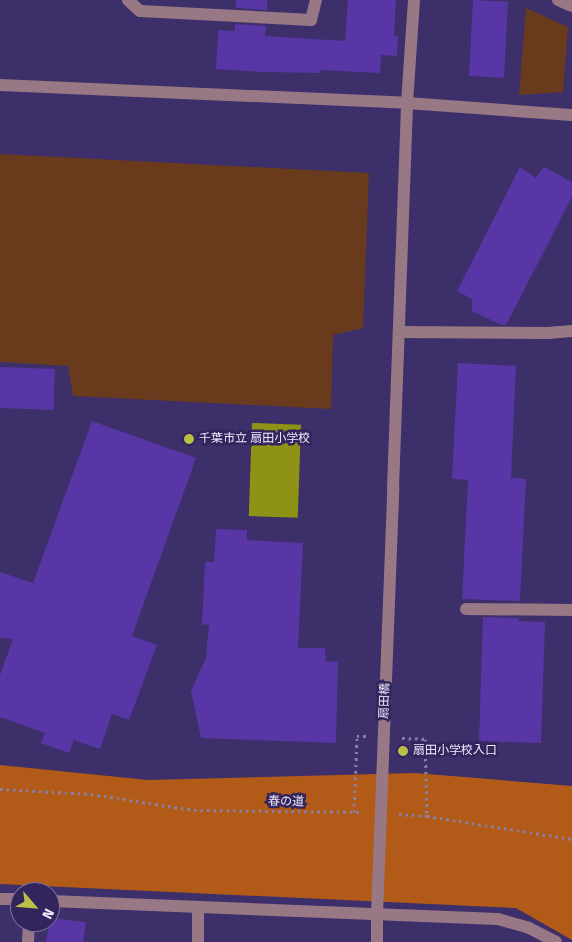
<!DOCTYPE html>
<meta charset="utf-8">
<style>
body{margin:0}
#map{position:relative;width:572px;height:942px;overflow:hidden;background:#3d2f69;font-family:"Fira Sans","Noto Sans JP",sans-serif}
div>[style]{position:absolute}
.green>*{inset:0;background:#693b1c}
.forest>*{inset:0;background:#b25b18}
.water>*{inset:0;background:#8e9316;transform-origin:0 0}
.building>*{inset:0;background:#5936a6;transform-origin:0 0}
.path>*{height:3px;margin-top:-1.5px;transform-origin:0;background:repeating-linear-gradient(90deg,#8980a7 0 2.5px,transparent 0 6.5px)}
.minor>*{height:12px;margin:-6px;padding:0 6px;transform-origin:6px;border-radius:6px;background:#987885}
.minor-bridge>*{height:12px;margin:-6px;padding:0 6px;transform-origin:6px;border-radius:6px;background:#987885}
.dots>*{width:14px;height:14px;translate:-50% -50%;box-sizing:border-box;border:2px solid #33245d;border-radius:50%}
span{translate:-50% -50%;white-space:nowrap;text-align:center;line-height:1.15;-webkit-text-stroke:5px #33245d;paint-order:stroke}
.poi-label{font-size:12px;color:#edebf9}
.left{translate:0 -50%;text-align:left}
.street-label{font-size:12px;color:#edebf9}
.north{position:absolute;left:10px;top:882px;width:50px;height:50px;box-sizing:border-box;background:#33245d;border:1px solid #7d749b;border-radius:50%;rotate:117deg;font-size:14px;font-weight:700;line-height:20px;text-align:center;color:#edebf9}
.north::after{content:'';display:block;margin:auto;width:18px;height:22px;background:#bac045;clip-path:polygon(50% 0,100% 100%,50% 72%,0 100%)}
</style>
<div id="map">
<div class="green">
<i style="clip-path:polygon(526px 8px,568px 27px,563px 92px,519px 95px)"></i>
<i style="clip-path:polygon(0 154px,369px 173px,363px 328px,333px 335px,331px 409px,73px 396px,68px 366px,0 362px)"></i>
</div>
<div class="forest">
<i style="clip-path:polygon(0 765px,148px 780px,415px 773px,572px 786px,572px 940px,516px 908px,0 884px)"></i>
</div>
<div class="water">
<i style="left:252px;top:423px;width:49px;height:93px;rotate:2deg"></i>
</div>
<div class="building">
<i style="clip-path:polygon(236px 0,267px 0,267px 10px,236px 8px)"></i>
<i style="clip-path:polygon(348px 0,396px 0,394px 35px,398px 36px,397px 56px,381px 55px,380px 73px,320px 70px,320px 73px,263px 72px,216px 69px,218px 30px,235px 31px,235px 24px,266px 26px,265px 36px,345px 41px)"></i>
<i style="left:473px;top:0;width:35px;height:76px;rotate:3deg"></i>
<i style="clip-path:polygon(520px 167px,536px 178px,544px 167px,572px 182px,572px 197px,506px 325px,502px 325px,472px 311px,472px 299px,457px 291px)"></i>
<i style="clip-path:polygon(458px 363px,516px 366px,511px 478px,526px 479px,520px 601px,462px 599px,468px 480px,452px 479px)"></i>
<i style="left:0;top:367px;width:55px;height:41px;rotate:2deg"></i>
<i style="clip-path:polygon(92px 421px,196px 458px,132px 636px,157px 645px,129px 720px,112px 714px,100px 749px,74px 740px,69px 753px,41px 743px,45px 733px,0 717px,0 675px,13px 639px,0 638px,0 572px,33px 583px)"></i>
<i style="clip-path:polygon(216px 529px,247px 530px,247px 540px,303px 543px,298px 648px,325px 648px,326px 662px,338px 661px,336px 743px,201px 738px,191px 691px,206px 658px,209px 624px,202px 625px,205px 562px,214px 562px)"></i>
<i style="clip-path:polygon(483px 617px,519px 618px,518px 621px,545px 622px,541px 743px,479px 741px)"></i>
<i style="clip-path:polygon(50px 918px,86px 922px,83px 942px,46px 942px)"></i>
</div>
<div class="path">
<i style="left:402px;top:738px;width:23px;rotate:2deg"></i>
<i style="left:425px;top:739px;width:77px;rotate:88.5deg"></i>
<i style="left:0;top:789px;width:91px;rotate:3.1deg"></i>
<i style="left:91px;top:794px;width:104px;rotate:8.8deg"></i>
<i style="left:194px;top:810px;width:169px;rotate:0.7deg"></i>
<i style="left:354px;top:812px;width:76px;rotate:-87.7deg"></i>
<i style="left:357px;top:736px;width:9px"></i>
<i style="left:399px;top:814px;width:28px;rotate:4deg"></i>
<i style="left:427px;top:816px;width:147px;rotate:9deg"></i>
</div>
<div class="minor">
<i style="left:128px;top:0;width:16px;rotate:43deg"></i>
<i style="left:140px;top:11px;width:171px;rotate:3deg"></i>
<i style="left:311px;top:20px;width:21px;rotate:-76deg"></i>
<i style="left:558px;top:0;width:15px;rotate:23deg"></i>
<i style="left:0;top:85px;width:407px;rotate:2.5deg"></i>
<i style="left:407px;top:103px;width:165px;rotate:4.2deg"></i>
<i style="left:399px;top:332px;width:149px;rotate:0.4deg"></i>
<i style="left:548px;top:333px;width:24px;rotate:-5deg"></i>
<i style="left:393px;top:488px;width:385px;rotate:-87.9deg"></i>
<i style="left:407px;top:103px;width:103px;rotate:-86.1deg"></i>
<i style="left:466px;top:609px;width:106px;rotate:0.5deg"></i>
<i style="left:0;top:899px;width:20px"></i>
<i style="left:50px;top:901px;width:448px;rotate:2.3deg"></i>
<i style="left:498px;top:919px;width:32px;rotate:16deg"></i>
<i style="left:529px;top:928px;width:30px;rotate:27deg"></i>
<i style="left:28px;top:942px;width:20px;rotate:-87deg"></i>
<i style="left:198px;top:942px;width:35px;rotate:-90deg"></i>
<i style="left:377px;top:942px;width:28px;rotate:-90deg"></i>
</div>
<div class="minor-bridge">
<i style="left:377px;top:914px;width:426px;rotate:-87.8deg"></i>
</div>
<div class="dots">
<i style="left:189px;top:439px;background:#bac045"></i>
<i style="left:403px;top:751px;background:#bac045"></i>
</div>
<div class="poi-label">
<span class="left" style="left:199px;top:439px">千葉市立 扇田小学校</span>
<span class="left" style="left:413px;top:751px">扇田小学校入口</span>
</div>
<div class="street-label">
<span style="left:385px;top:701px;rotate:-88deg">扇田橋</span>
<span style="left:286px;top:802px;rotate:1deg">春の道</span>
</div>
<div class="north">N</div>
</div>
